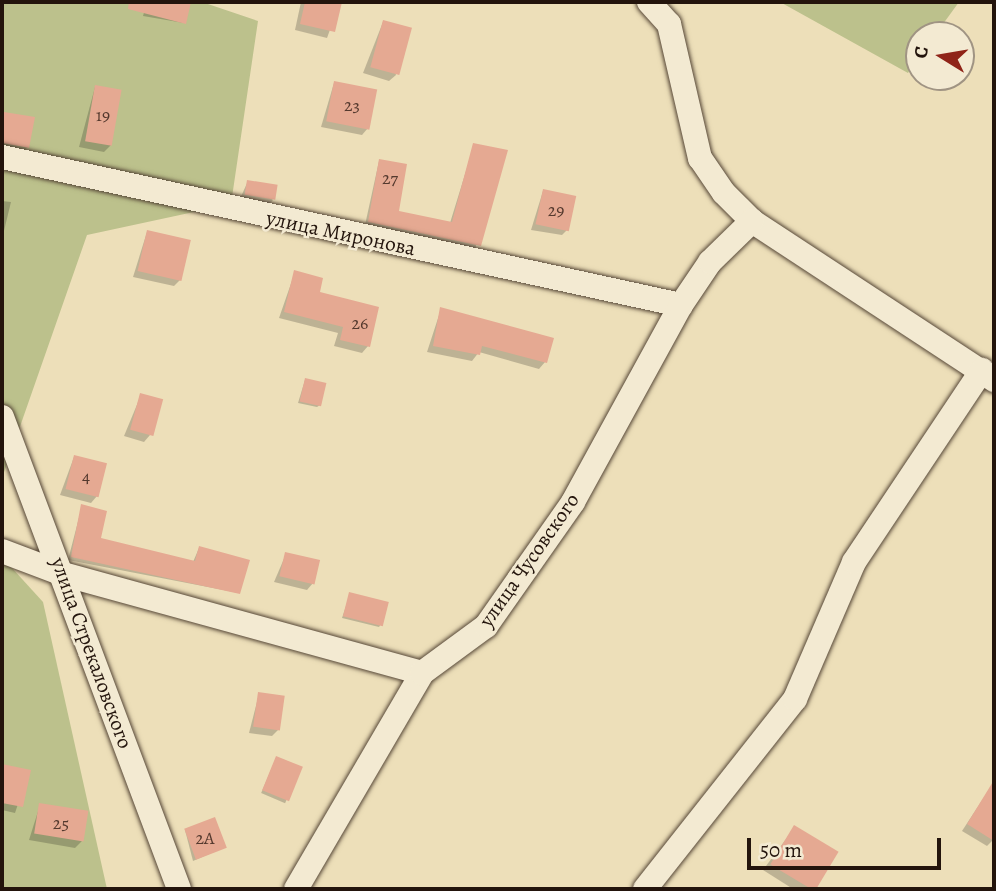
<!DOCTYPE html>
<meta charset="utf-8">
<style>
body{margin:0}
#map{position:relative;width:996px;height:891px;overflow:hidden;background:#eddfb9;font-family:Alegreya,serif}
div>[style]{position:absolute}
.green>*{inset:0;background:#bcc18c}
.shadow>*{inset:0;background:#0003;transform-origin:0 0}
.building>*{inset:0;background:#e5a992;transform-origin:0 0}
.roads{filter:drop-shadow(0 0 2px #564737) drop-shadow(0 0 2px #564737)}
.minor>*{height:24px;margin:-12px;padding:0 12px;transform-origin:12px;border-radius:12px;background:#f3ead2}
span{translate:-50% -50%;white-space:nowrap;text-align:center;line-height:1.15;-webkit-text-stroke:5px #f3ead2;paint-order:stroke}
.number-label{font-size:18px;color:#54392e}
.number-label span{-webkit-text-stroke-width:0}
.street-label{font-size:21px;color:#23140c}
.frame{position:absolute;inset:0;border:4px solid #23140c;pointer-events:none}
.north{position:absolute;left:905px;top:21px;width:70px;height:70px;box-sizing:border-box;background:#f3ead2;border:2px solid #a09483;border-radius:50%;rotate:281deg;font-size:19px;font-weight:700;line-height:28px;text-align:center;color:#23140c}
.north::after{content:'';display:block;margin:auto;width:24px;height:32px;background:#8f2418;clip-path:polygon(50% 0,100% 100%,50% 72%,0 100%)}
.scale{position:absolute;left:747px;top:838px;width:194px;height:32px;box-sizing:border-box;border:4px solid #23140c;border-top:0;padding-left:9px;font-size:21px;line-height:24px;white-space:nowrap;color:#23140c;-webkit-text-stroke:5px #f3ead2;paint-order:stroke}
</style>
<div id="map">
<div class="green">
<i style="clip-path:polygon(2px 2px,202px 2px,258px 21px,231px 204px,87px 235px,2px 478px)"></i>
<i style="clip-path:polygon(780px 2px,959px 2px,935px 35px,919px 35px,919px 57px,908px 73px)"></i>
<i style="clip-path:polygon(2px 557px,43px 602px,107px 889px,2px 889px)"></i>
</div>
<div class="shadow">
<i style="clip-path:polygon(147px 2px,190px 2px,184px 23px,143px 16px)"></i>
<i style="clip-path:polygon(301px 2px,340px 2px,327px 38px,295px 30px)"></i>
<i style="clip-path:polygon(383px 22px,396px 75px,389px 81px,363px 73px)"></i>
<i style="clip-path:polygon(334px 83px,368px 128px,362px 135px,321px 127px)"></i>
<i style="clip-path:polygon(95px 87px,111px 145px,104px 152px,79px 147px)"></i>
<i style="clip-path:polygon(5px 113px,28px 147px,21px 153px,2px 150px)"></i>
<i style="clip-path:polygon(474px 145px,476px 250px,365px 225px,379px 161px,397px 212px,450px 223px)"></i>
<i style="clip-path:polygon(248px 181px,273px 200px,267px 207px,239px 201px)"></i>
<i style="clip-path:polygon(543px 191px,568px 229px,562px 235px,531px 230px)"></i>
<i style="clip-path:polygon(2px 201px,11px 202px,2px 239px)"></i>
<i style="clip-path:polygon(147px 232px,181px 279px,174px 286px,133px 277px)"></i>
<i style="clip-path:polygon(295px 272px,368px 346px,362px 353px,334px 346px,338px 333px,279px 318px)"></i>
<i style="clip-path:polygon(441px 309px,545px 362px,539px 369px,479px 352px,472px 361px,427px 352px)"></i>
<i style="clip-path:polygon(305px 380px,320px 405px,317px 407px,298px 403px)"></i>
<i style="clip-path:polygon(141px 395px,150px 435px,144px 442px,124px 436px)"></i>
<i style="clip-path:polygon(74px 457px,97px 496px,91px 503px,60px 495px)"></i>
<i style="clip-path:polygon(82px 506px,98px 539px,193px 562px,199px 548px,239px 593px,68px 560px)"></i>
<i style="clip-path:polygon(286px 554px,313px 583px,307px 590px,274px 582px)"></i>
<i style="clip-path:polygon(350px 594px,381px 624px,379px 627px,342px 618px)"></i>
<i style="clip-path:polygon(259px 694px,278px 730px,272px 736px,249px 733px)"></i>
<i style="left:276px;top:758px;width:26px;height:38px;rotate:23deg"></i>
<i style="clip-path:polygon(2px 765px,29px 771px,15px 813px,2px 810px)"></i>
<i style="clip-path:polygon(994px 782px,994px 839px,987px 846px,962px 831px)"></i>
<i style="clip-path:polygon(40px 805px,82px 841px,75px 848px,29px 840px)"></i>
<i style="clip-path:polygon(795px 827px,836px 853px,813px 889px,793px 889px,763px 870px)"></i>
<i style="clip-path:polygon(185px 830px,225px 847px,193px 861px)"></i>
</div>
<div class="building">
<i style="clip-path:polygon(129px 2px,191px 2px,186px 24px,128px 9px)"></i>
<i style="clip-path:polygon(305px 2px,342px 2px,335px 32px,300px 24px)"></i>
<i style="left:383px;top:20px;width:30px;height:49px;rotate:15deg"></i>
<i style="left:334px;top:81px;width:44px;height:41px;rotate:11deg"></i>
<i style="left:95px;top:85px;width:27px;height:57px;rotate:10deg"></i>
<i style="clip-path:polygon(4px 112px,35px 117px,29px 148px,2px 143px)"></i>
<i style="clip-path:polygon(473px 143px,508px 150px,481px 246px,368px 222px,379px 159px,407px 164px,399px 211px,452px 222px)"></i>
<i style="left:247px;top:180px;width:31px;height:15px;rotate:9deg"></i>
<i style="left:543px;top:189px;width:34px;height:36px;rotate:12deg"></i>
<i style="left:147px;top:230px;width:45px;height:42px;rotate:13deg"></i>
<i style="clip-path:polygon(294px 270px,323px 278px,320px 292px,379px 307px,370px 347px,340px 340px,343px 327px,284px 312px)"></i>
<i style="clip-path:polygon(440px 307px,554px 338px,547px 363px,482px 346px,480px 355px,433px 346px)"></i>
<i style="left:305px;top:378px;width:22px;height:24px;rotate:13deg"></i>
<i style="left:140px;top:393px;width:24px;height:38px;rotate:15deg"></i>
<i style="left:74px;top:455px;width:34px;height:35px;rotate:14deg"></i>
<i style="clip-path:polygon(81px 504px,107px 511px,101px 538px,195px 561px,199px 546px,250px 560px,240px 594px,71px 557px)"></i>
<i style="left:285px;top:552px;width:36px;height:25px;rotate:13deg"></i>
<i style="left:349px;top:592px;width:41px;height:25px;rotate:14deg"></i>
<i style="left:258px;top:692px;width:27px;height:35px;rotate:8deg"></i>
<i style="left:276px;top:756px;width:29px;height:37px;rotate:22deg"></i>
<i style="clip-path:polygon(2px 764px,31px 770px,23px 807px,2px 803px)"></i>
<i style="clip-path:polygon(994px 780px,994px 841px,967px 824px)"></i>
<i style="left:39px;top:803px;width:50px;height:31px;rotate:9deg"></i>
<i style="left:215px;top:817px;width:33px;height:33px;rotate:69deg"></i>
<i style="left:794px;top:825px;width:52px;height:46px;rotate:31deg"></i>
</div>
<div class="roads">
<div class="minor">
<i style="left:649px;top:2px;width:30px;rotate:48deg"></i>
<i style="left:669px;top:24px;width:138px;rotate:77deg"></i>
<i style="left:700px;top:158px;width:42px;rotate:55.6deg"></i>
<i style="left:724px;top:193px;width:40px;rotate:45deg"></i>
<i style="left:752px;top:221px;width:290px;rotate:33.3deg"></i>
<i style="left:2px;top:157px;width:695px;rotate:12.3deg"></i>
<i style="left:2px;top:417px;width:504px;rotate:69.44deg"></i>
<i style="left:2px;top:551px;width:65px;rotate:20.7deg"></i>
<i style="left:63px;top:574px;width:372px;rotate:15.4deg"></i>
<i style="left:296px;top:889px;width:250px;rotate:-59.7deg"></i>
<i style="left:422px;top:673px;width:79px;rotate:-36.3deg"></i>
<i style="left:486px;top:626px;width:151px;rotate:-54.9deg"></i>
<i style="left:573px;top:502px;width:225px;rotate:-61.3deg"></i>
<i style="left:681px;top:305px;width:52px;rotate:-56deg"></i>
<i style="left:710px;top:262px;width:59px;rotate:-44.3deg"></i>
<i style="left:645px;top:889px;width:242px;rotate:-51.7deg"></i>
<i style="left:795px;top:699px;width:149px;rotate:-66.7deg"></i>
<i style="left:854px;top:562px;width:231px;rotate:-56.3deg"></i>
</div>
</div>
<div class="number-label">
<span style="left:352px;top:105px">23</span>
<span style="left:103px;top:115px">19</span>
<span style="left:390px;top:178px">27</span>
<span style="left:556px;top:210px">29</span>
<span style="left:360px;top:323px">26</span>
<span style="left:86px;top:476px">4</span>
<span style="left:61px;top:823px">25</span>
<span style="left:205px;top:838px">2А</span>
</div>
<div class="street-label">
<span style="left:341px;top:233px;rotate:12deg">улица Миронова</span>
<span style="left:529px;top:560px;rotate:-55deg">улица Чусовского</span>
<span style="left:92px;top:653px;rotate:70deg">улица Стрекаловского</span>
</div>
<div class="frame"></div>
<div class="north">С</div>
<div class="scale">50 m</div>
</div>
